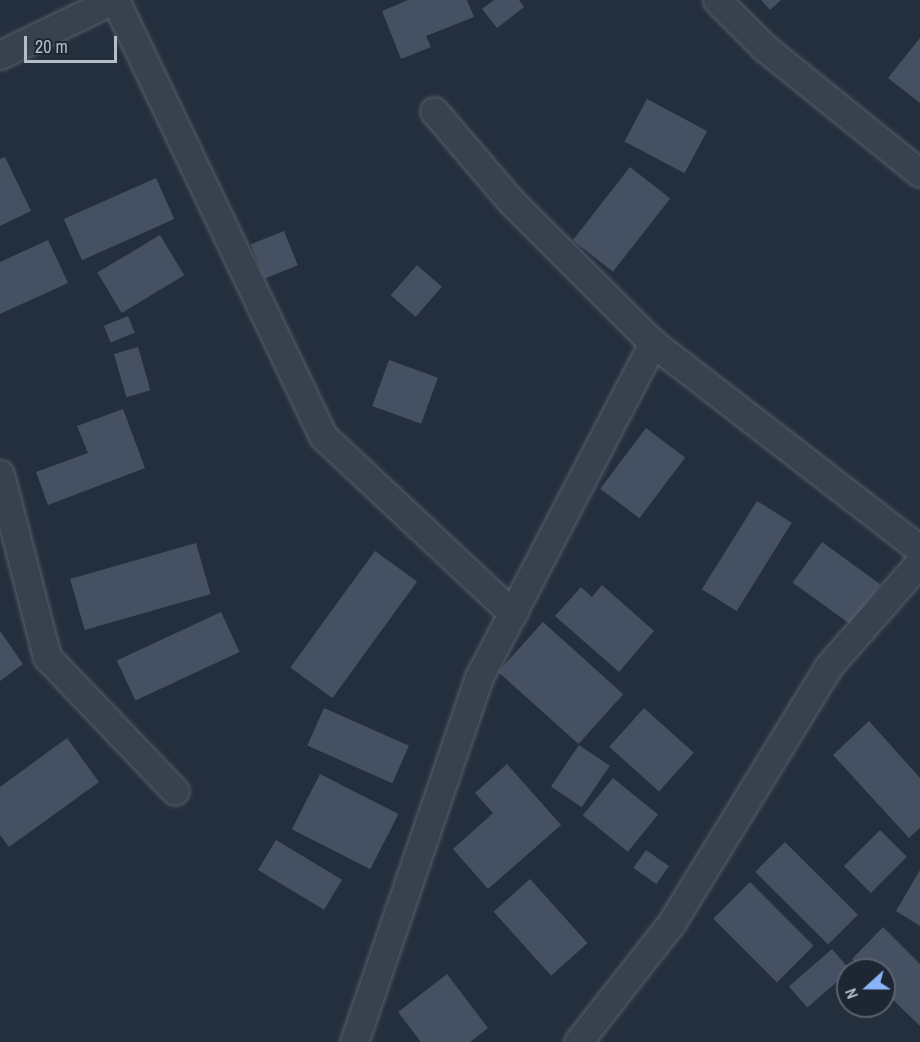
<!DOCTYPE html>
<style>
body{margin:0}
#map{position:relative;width:920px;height:1042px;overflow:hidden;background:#242f3e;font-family:"Archivo Narrow",sans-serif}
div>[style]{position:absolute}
.building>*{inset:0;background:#455162;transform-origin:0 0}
.roads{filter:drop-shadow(0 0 2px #565f6c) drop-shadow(0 0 2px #565f6c)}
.street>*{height:27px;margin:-13.5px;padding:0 13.5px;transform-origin:13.5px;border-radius:13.5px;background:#38414e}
span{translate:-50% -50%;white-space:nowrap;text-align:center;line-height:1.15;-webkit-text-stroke:5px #1d2633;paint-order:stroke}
.north{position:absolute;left:836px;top:958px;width:60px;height:60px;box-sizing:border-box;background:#1d2633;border:2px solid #59626f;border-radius:50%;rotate:249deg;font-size:16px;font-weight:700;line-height:24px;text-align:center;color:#b4bcc9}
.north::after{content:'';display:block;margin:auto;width:21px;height:27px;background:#8ab4f8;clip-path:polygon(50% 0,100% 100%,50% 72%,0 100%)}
.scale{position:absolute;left:24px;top:36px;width:93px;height:27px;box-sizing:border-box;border:3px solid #b4bcc9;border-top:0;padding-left:8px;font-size:18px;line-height:21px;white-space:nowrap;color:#b4bcc9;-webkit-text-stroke:4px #1d2633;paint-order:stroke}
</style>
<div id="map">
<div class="building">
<i style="clip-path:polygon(408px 0,467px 0,474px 17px,426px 36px,431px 47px,401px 59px,382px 11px)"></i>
<i style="clip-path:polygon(494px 0,519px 0,524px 7px,497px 28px,482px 9px)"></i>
<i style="clip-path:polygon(761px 0,781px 0,770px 10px)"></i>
<i style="clip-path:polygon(920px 38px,920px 103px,888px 78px)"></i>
<i style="left:647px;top:99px;width:68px;height:48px;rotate:28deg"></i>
<i style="clip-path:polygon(5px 157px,31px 211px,0 226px,0 159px)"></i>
<i style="left:630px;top:167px;width:51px;height:93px;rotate:38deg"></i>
<i style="left:156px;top:178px;width:45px;height:101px;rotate:66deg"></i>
<i style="left:284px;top:231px;width:37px;height:36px;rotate:68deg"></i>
<i style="left:160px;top:235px;width:47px;height:73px;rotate:59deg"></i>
<i style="clip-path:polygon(48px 240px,68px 283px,0 314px,0 262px)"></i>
<i style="left:417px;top:265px;width:33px;height:40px;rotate:41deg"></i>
<i style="left:128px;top:316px;width:18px;height:26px;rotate:68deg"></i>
<i style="left:138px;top:347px;width:45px;height:25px;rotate:74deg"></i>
<i style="left:389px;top:360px;width:52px;height:49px;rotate:20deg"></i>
<i style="clip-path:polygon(123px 409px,145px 468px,48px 505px,36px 472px,88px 453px,77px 426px)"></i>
<i style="left:646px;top:428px;width:49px;height:76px;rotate:37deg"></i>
<i style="left:757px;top:501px;width:41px;height:104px;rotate:32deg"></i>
<i style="left:822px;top:542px;width:72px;height:50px;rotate:36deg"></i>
<i style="left:196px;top:543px;width:53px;height:131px;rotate:74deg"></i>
<i style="left:375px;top:551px;width:52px;height:144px;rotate:36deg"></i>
<i style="clip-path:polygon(602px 585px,654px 631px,619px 672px,555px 616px,581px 587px,592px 597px)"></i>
<i style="left:221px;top:612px;width:44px;height:115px;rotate:65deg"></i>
<i style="left:543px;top:622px;width:108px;height:67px;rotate:42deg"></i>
<i style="clip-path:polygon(0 631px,23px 664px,0 681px)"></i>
<i style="left:324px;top:708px;width:93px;height:41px;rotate:24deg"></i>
<i style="left:644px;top:708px;width:67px;height:52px;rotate:42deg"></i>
<i style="clip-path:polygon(869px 721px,920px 778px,920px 828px,909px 838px,833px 755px)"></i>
<i style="clip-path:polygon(67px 738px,99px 782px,9px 847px,0 835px,0 787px)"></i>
<i style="left:579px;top:745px;width:37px;height:50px;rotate:34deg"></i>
<i style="clip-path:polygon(507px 764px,561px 825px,488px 889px,453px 849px,493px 813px,475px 793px)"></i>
<i style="left:320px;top:774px;width:88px;height:62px;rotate:27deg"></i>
<i style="left:613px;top:778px;width:58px;height:48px;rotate:39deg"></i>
<i style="left:880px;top:830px;width:38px;height:51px;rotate:45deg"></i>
<i style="left:276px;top:840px;width:77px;height:35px;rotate:31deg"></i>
<i style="left:785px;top:842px;width:103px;height:42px;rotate:45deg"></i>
<i style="left:646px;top:850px;width:28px;height:22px;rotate:35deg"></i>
<i style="clip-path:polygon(920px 870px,920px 926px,896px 911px)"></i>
<i style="left:530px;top:879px;width:86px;height:49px;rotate:48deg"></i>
<i style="left:750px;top:882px;width:90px;height:52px;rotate:45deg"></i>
<i style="clip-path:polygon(883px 927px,920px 964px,920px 1026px,884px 991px,884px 970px,863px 970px,852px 959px)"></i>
<i style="left:832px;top:949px;width:28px;height:57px;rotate:49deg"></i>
<i style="clip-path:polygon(447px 974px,488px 1028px,470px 1042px,421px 1042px,398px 1012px)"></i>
</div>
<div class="roads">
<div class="street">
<i style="left:115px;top:0;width:483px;rotate:64.5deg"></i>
<i style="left:323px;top:436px;width:260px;rotate:43.1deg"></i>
<i style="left:717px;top:0;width:68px;rotate:45deg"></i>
<i style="left:765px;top:48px;width:199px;rotate:38.9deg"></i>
<i style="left:0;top:55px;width:126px;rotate:-26deg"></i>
<i style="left:434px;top:111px;width:118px;rotate:49.5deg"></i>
<i style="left:511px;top:201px;width:201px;rotate:45deg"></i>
<i style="left:0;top:474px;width:189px;rotate:75.6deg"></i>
<i style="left:47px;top:657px;width:185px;rotate:46.3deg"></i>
<i style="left:354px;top:1042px;width:386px;rotate:-71.1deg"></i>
<i style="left:479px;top:677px;width:377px;rotate:-62.5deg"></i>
<i style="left:653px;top:343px;width:337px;rotate:37.7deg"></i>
<i style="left:578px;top:1042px;width:152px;rotate:-51.9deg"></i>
<i style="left:672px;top:922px;width:299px;rotate:-58.5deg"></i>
<i style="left:828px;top:667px;width:140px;rotate:-48.8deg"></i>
</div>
</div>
<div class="north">N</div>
<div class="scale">20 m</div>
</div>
